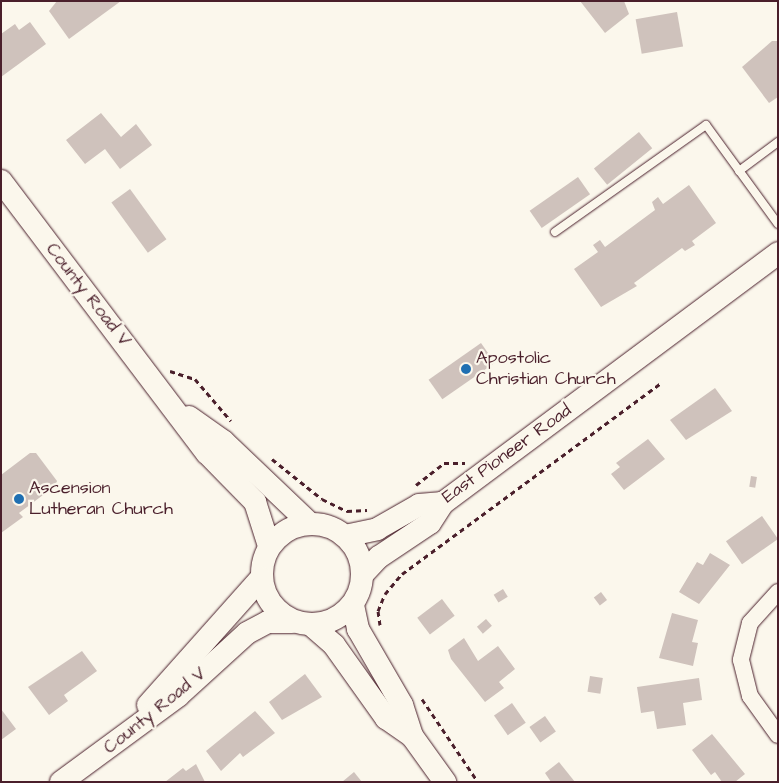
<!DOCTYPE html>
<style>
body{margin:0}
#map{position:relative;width:779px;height:783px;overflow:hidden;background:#fbf7ec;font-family:"Architects Daughter",sans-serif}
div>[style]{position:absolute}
.building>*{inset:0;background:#cfc2bc;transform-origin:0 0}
.path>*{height:3px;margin-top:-1.5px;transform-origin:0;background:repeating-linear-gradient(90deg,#4a1f2b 0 5px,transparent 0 9px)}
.roads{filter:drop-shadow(0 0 1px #4a1f2b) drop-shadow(0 0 1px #4a1f2b)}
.lane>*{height:8px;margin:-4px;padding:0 4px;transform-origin:4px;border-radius:4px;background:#fbf7ec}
.street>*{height:16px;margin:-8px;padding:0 8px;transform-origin:8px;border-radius:8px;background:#fbf7ec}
.secondary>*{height:22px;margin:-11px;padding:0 11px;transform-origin:11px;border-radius:11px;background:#fbf7ec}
.secondary>.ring{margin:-11px;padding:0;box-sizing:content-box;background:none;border:22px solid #fbf7ec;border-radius:50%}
.dots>*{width:14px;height:14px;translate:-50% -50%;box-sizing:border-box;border:2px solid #fbf7ec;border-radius:50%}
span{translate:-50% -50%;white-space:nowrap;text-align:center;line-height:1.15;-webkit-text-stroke:4.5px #fbf7ec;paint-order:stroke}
.street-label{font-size:18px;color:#4a1f2b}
.poi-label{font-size:18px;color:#4a1f2b}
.left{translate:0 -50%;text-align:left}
.frame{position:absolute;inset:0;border:2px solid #4a1f2b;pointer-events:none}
</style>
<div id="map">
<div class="building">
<i style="clip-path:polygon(57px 1px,121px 1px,69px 39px,49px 11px)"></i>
<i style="clip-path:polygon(580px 1px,624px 1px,629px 14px,605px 33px)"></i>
<i style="left:677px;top:12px;width:35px;height:42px;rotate:80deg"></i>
<i style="clip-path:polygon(30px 22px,46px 44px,1px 77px,1px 34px,15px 24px,19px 30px)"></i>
<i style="clip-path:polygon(772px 41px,778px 41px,778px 97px,769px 103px,742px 67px)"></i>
<i style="clip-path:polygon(101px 113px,121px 137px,136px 124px,152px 145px,120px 169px,105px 149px,85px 164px,66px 140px)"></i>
<i style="left:639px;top:132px;width:21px;height:58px;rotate:51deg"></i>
<i style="left:578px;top:177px;width:21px;height:59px;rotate:55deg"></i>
<i style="clip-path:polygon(689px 185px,716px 223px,692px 241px,695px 245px,685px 251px,682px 248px,634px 283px,637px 286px,601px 307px,574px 269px,598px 252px,593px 245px,600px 240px,605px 247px,655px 210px,652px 202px,658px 197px,663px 204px)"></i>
<i style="left:130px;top:189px;width:62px;height:23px;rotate:54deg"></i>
<i style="left:481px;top:343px;width:24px;height:64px;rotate:55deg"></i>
<i style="clip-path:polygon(715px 388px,732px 411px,686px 440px,670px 420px)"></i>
<i style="clip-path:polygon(648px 439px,665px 459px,624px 490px,611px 474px,620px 467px,616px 463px)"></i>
<i style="clip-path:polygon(30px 453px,36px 453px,57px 481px,55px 486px,19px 513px,23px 517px,1px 533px,1px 475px)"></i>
<i style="left:751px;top:476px;width:6px;height:11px;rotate:9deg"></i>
<i style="left:762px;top:516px;width:28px;height:44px;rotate:55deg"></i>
<i style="clip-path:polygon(710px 553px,730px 565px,699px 604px,679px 592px,697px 562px,703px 565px)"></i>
<i style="left:503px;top:589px;width:9px;height:11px;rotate:58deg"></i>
<i style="left:601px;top:592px;width:10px;height:9px;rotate:53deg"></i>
<i style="left:442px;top:599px;width:21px;height:31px;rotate:53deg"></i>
<i style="clip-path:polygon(672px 613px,698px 620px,692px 642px,698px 643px,693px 666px,659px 658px)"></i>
<i style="left:486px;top:619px;width:9px;height:12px;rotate:49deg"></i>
<i style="clip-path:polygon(464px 638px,478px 661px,498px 646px,515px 669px,499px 682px,504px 688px,485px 702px,451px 659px,448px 650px)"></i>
<i style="clip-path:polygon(82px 651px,97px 671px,64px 695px,68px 701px,49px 715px,28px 687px)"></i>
<i style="clip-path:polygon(305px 674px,322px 697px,282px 720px,269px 702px)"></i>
<i style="left:590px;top:676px;width:13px;height:16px;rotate:9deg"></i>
<i style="clip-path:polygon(699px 678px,702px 700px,683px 703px,686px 725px,657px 729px,654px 711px,641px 713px,637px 687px)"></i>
<i style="left:512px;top:703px;width:24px;height:22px;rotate:55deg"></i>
<i style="clip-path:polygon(1px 709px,16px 729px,1px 740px)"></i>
<i style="clip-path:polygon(255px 711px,275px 733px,243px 757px,240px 753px,221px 771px,206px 751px)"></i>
<i style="left:545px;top:716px;width:19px;height:19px;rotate:55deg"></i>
<i style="clip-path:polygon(712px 734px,745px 774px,735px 782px,722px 782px,715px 772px,711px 775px,692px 750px)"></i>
<i style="clip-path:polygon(559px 762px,575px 782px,551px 782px,545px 773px)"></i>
<i style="clip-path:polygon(196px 764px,205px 782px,165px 782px,183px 768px,186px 771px)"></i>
<i style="clip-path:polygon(354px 772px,362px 782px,342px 782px)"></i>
</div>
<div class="path">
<i style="left:170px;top:371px;width:26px;rotate:18deg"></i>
<i style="left:195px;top:379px;width:55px;rotate:49.4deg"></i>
<i style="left:272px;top:459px;width:64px;rotate:38.7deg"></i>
<i style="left:322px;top:499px;width:28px;rotate:26deg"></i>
<i style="left:347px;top:511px;width:20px;rotate:-3deg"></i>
<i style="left:416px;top:485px;width:36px;rotate:-38deg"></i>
<i style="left:444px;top:463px;width:21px"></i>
<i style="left:380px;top:625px;width:14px;rotate:-98deg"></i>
<i style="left:378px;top:611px;width:18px;rotate:-68deg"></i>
<i style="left:385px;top:594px;width:26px;rotate:-50deg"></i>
<i style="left:402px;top:574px;width:323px;rotate:-36.4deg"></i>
<i style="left:422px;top:699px;width:100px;rotate:56deg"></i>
</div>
<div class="roads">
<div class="lane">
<i style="left:739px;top:171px;width:49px;rotate:-36.6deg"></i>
<i style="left:555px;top:232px;width:185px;rotate:-35.3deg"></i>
<i style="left:706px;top:125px;width:122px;rotate:54deg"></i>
</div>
<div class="street">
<i style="left:778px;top:592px;width:42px;rotate:132.1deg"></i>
<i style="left:750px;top:623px;width:38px;rotate:104deg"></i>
<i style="left:741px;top:660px;width:37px;rotate:76deg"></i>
<i style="left:750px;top:696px;width:48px;rotate:54.3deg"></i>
</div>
<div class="secondary">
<i style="left:1px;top:181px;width:341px;rotate:52.9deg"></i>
<i style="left:207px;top:453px;width:69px;rotate:45.6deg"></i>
<i style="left:255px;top:502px;width:46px;rotate:72.3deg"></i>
<i style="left:189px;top:417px;width:42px;rotate:35.2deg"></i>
<i style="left:223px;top:441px;width:119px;rotate:43.6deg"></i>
<i class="ring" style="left:262px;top:524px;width:78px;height:78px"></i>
<i style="left:345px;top:536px;width:33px;rotate:-12deg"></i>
<i style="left:377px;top:529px;width:48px;rotate:-29.7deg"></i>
<i style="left:419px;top:505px;width:24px;rotate:-5deg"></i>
<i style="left:443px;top:503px;width:418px;rotate:-36.7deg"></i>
<i style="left:362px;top:575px;width:25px;rotate:-47deg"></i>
<i style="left:379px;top:557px;width:61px;rotate:-33.7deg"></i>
<i style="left:430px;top:523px;width:24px;rotate:-57deg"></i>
<i style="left:353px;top:605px;width:25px;rotate:78deg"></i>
<i style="left:358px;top:629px;width:88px;rotate:59.9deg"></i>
<i style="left:402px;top:705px;width:33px;rotate:72deg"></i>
<i style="left:310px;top:624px;width:32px;rotate:41deg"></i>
<i style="left:334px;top:645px;width:90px;rotate:54.5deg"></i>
<i style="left:386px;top:718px;width:32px;rotate:35deg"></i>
<i style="left:412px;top:736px;width:57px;rotate:54.3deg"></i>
<i style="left:148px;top:705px;width:170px;rotate:-48.3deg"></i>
<i style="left:61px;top:782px;width:145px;rotate:-36.3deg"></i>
<i style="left:178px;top:696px;width:93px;rotate:-42.4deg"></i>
<i style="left:247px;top:633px;width:24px;rotate:-28deg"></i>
<i style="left:268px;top:622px;width:24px"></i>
</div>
</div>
<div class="dots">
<i style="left:466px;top:369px;background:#1f6fb2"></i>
<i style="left:19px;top:499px;background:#1f6fb2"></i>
</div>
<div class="street-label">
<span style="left:88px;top:295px;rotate:52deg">County Road V</span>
<span style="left:507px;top:454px;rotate:-36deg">East Pioneer Road</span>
<span style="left:155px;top:711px;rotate:-39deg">County Road V</span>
</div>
<div class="poi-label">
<span class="left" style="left:476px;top:369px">Apostolic<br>Christian Church</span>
<span class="left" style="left:29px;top:499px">Ascension<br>Lutheran Church</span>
</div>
<div class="frame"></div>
</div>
